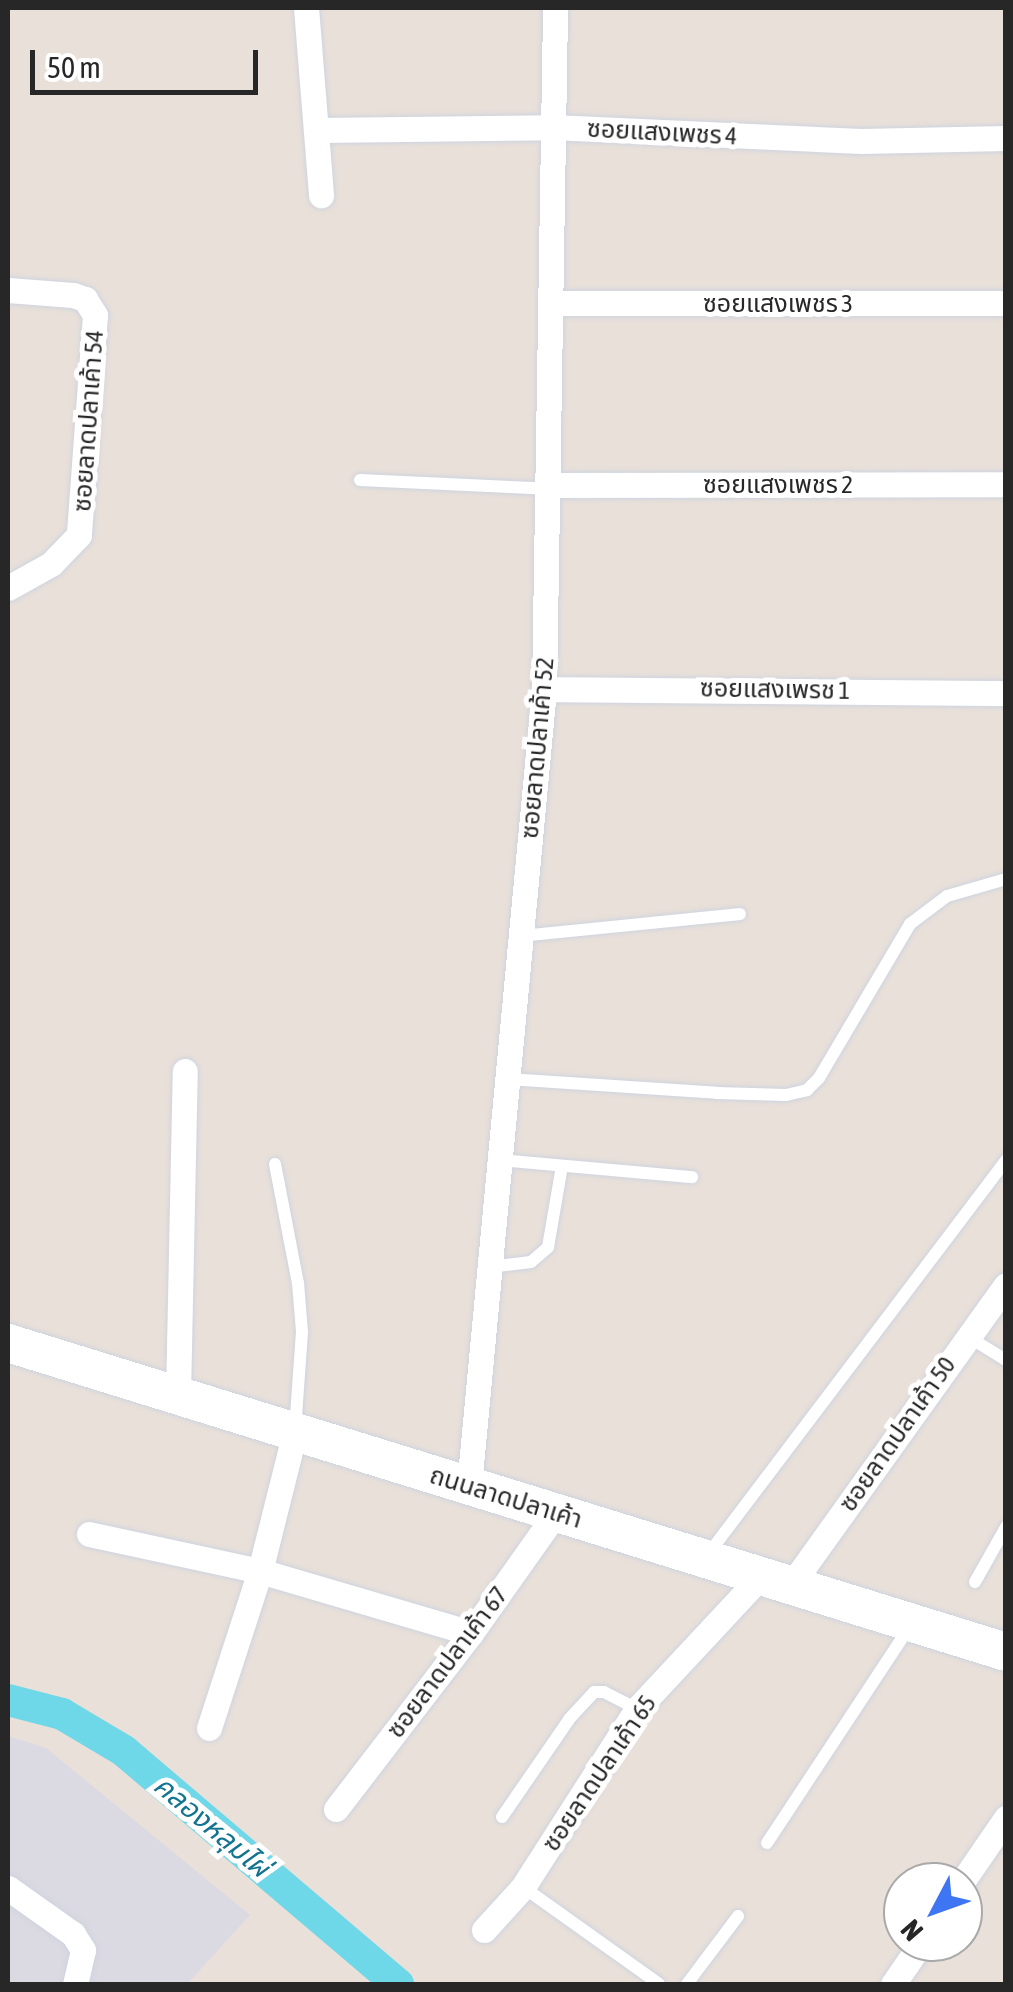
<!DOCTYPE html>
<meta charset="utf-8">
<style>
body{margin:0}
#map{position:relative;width:1013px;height:1992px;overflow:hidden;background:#e9e0d9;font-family:"Asap Condensed","Noto Sans Thai",sans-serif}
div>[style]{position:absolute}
.industrial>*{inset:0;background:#dbd9e1}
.canal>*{height:32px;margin:-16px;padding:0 16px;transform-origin:16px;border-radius:16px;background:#6ed7e8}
.roads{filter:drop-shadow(0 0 2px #ced4e0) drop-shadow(0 0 2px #ced4e0)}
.lane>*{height:12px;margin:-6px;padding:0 6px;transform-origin:6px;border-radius:6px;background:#fff}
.street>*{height:25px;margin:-12.5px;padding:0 12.5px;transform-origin:12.5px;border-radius:12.5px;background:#fff}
.secondary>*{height:38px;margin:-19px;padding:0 19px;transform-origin:19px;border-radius:19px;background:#fff}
span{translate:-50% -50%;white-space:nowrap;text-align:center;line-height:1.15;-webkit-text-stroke:10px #fff;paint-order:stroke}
.street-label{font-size:25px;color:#272727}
.water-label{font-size:28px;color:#127490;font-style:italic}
.frame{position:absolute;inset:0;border:10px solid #272727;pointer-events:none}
.north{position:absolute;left:883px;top:1862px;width:100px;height:100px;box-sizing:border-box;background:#fff;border:2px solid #a9a9a9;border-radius:50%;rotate:229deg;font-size:28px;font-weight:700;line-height:40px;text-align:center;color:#272727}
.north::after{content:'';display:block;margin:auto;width:35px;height:45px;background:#3d75f2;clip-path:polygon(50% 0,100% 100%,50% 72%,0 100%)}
.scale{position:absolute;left:30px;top:50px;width:228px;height:45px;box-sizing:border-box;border:5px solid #272727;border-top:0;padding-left:12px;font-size:30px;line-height:35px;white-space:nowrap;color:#272727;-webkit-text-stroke:8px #fff;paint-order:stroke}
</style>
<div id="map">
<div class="industrial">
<i style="clip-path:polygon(8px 1736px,46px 1748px,250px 1915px,187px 1984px,8px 1984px)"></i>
</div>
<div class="canal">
<i style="left:8px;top:1700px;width:56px;rotate:14.5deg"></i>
<i style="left:62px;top:1714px;width:72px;rotate:30.8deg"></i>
<i style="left:124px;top:1751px;width:360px;rotate:40.4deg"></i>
</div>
<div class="roads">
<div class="lane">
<i style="left:360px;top:480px;width:188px;rotate:2.7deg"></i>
<i style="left:520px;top:936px;width:221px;rotate:-5.7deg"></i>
<i style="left:508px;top:1079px;width:209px;rotate:3.8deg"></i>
<i style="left:717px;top:1093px;width:69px;rotate:1.7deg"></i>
<i style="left:786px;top:1095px;width:22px;rotate:-13deg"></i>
<i style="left:807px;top:1090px;width:17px;rotate:-45deg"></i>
<i style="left:819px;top:1078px;width:179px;rotate:-59.4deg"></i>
<i style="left:910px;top:924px;width:46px;rotate:-37.1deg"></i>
<i style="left:947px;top:896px;width:61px;rotate:-16.1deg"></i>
<i style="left:500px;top:1160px;width:193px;rotate:5.1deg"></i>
<i style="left:275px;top:1164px;width:121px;rotate:79.1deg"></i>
<i style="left:298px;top:1283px;width:49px;rotate:85.3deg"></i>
<i style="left:302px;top:1332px;width:97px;rotate:94.1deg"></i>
<i style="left:489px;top:1267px;width:42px;rotate:-6.8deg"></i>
<i style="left:531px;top:1262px;width:23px;rotate:-41deg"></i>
<i style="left:548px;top:1247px;width:82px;rotate:-80.2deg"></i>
<i style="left:967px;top:1336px;width:46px;rotate:31.6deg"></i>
<i style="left:709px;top:1553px;width:493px;rotate:-52.9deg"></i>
<i style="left:975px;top:1582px;width:63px;rotate:-60.6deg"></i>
<i style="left:502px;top:1817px;width:120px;rotate:-55.5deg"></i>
<i style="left:570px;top:1718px;width:35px;rotate:-47deg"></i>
<i style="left:594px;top:1692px;width:10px"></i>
<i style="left:604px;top:1692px;width:37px;rotate:27deg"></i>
<i style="left:767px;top:1843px;width:261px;rotate:-56.6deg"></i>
<i style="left:523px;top:1887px;width:167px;rotate:35.5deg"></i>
<i style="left:687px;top:1984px;width:85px;rotate:-53.1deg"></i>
</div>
<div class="street">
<i style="left:306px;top:8px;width:188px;rotate:85.4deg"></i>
<i style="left:319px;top:130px;width:233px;rotate:-0.7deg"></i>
<i style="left:552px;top:127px;width:309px;rotate:2.6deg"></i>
<i style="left:861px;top:141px;width:145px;rotate:-1.2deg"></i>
<i style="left:8px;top:290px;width:65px;rotate:4.4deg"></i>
<i style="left:73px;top:295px;width:13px;rotate:18deg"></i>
<i style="left:85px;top:299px;width:19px;rotate:58deg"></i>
<i style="left:95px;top:315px;width:221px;rotate:94.2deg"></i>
<i style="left:79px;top:535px;width:40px;rotate:134deg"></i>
<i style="left:51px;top:564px;width:49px;rotate:150.8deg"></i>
<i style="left:551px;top:303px;width:455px"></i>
<i style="left:550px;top:485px;width:456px;rotate:-0.1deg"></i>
<i style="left:544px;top:689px;width:462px;rotate:0.5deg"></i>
<i style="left:178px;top:1395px;width:324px;rotate:-88.8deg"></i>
<i style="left:469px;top:1486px;width:801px;rotate:-84.62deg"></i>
<i style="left:544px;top:689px;width:681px;rotate:-89.07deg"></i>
<i style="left:89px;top:1534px;width:175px;rotate:12.2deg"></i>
<i style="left:260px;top:1571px;width:220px;rotate:16.4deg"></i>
<i style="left:791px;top:1585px;width:369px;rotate:-54.4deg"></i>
<i style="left:209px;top:1728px;width:165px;rotate:-72deg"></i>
<i style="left:260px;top:1571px;width:143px;rotate:-75.9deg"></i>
<i style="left:336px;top:1809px;width:222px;rotate:-52.5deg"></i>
<i style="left:471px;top:1633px;width:147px;rotate:-54.7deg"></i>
<i style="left:962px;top:1882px;width:78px;rotate:-55.5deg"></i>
<i style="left:8px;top:1888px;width:80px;rotate:35.3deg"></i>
<i style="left:73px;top:1934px;width:19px;rotate:58deg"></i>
<i style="left:83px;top:1950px;width:35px;rotate:103deg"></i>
<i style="left:484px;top:1930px;width:58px;rotate:-47.8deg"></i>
<i style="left:523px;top:1887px;width:211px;rotate:-57.4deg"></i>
<i style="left:637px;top:1709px;width:182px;rotate:-47deg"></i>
<i style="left:893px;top:1984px;width:51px;rotate:-55.4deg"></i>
</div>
<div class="secondary">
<i style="left:8px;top:1343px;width:1045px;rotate:17.2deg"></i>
</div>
</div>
<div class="street-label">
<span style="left:662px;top:132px;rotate:3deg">ซอยแสงเพชร 4</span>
<span style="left:778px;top:303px">ซอยแสงเพชร 3</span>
<span style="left:88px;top:421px;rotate:-86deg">ซอยลาดปลาเค้า 54</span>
<span style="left:778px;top:484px">ซอยแสงเพชร 2</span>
<span style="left:775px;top:689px;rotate:1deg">ซอยแสงเพรช 1</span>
<span style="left:537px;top:748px;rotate:-85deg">ซอยลาดปลาเค้า 52</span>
<span style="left:897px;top:1434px;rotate:-55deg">ซอยลาดปลาเค้า 50</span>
<span style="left:506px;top:1497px;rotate:17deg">ถนนลาดปลาเค้า</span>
<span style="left:447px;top:1662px;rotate:-53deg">ซอยลาดปลาเค้า 67</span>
<span style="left:599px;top:1773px;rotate:-56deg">ซอยลาดปลาเค้า 65</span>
</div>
<div class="water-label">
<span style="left:212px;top:1826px;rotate:40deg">คลองหลุมไผ่</span>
</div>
<div class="frame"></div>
<div class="north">N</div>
<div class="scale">50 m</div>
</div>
